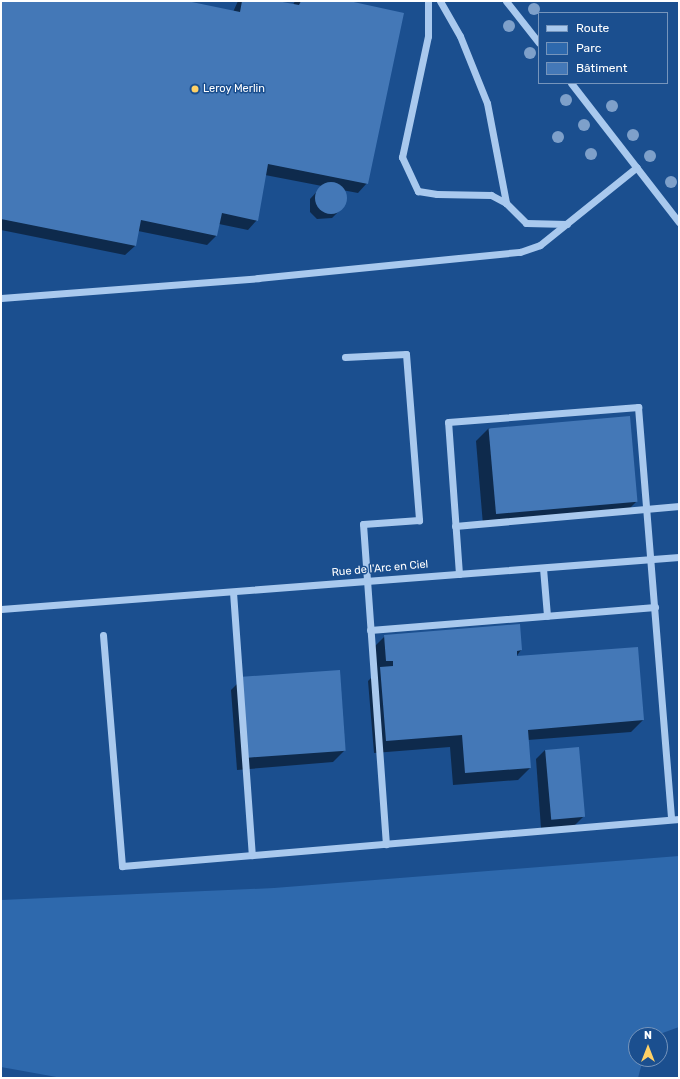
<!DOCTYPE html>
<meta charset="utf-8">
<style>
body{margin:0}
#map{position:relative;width:680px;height:1079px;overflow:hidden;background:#1b4f8f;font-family:Rubik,sans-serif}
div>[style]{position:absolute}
.green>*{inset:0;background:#2e69ad}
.shadow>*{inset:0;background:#0007}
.building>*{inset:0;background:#4478b7;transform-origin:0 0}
.round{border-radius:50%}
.minor>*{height:7px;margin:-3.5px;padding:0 3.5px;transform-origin:3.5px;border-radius:3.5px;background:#a9c9ee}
.trees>*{width:12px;height:12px;margin:-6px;border-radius:50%;background:#7ea0ca}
.dots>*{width:11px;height:11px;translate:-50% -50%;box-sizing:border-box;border:2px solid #1b4f8f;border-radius:50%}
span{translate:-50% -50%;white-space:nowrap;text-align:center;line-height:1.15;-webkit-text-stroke:3px #1b4f8f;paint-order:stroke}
.poi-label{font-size:11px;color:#fff}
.left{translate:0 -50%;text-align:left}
.street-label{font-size:11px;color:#fff}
.frame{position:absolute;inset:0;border:2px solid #fff;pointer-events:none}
.legend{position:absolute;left:538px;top:12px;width:130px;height:72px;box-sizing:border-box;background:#1b4f8f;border:1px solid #7695bc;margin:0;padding:5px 7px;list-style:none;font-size:12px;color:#fff}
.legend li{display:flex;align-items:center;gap:8px;height:20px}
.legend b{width:20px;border:1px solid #7695bc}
.north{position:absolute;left:628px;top:1027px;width:40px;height:40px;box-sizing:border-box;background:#1b4f8f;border:1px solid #7695bc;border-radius:50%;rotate:0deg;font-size:11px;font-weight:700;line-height:16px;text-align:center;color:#fff}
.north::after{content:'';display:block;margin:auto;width:14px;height:18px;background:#ffd166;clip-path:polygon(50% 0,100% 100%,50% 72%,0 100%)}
</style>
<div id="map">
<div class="green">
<i style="clip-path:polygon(679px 856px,679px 1027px,657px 1035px,636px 1035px,636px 1059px,643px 1059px,638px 1078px,62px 1078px,1px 1067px,1px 900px,274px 888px)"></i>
</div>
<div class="shadow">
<i style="clip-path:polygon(1px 1px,183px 1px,233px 12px,238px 1px,272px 1px,293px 5px,295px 1px,344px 1px,367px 183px,358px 193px,342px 190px,346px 202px,338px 212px,332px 218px,317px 219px,310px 212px,310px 199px,322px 186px,265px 175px,257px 220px,248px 230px,219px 224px,216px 236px,207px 245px,138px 231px,135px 246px,125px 255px,1px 230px)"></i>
<i style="clip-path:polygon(489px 428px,636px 502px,624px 514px,483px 525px,476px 441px)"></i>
<i style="clip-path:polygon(385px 636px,521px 650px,516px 657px,643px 720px,631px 732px,528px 740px,530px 768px,518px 780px,453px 785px,450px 747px,374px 753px,368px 681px,375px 674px,373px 648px)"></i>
<i style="clip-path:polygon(243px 678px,345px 750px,333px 762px,237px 770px,231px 690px)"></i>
<i style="clip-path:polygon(545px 750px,584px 816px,574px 826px,541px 828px,536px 759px)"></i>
</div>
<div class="building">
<i style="clip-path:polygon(1px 1px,187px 1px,240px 12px,242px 1px,277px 1px,299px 5px,301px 1px,349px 1px,404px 13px,368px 184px,268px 164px,258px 221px,222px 213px,217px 236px,141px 220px,136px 246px,1px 219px)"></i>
<i class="round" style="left:315px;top:182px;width:32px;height:32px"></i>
<i style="left:630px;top:416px;width:86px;height:142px;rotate:85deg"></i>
<i style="clip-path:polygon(520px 624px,522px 650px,517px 651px,517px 656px,638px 647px,644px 720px,528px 730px,531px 768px,465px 773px,462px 735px,386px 741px,380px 667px,393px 666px,393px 661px,386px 661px,384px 635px)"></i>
<i style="left:340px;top:670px;width:81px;height:98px;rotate:86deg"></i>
<i style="left:579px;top:747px;width:70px;height:34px;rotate:85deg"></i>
</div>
<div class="minor">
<i style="left:428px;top:1px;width:35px;rotate:90deg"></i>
<i style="left:428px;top:36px;width:124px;rotate:102.1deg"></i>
<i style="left:402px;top:157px;width:38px;rotate:65deg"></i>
<i style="left:418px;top:191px;width:19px;rotate:9deg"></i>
<i style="left:437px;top:194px;width:54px;rotate:1.1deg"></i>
<i style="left:491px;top:195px;width:17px;rotate:28deg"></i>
<i style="left:506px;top:203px;width:28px;rotate:45deg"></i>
<i style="left:526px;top:223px;width:41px;rotate:1.4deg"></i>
<i style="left:440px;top:1px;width:40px;rotate:60.3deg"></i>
<i style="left:460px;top:36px;width:72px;rotate:68.1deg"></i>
<i style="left:487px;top:103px;width:102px;rotate:79.2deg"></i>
<i style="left:506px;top:1px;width:53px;rotate:51.8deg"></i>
<i style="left:571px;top:83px;width:176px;rotate:52.2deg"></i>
<i style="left:1px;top:298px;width:258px;rotate:-4.4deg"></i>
<i style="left:258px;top:278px;width:263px;rotate:-5.7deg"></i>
<i style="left:520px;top:252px;width:21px;rotate:-19deg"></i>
<i style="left:540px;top:245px;width:124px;rotate:-38.8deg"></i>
<i style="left:345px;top:357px;width:61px;rotate:-2.8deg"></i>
<i style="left:406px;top:354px;width:167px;rotate:85.5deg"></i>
<i style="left:419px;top:520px;width:56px;rotate:175.9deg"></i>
<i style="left:363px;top:524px;width:321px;rotate:85.9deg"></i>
<i style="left:455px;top:526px;width:225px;rotate:-5.1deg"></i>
<i style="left:543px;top:568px;width:48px;rotate:85.2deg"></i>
<i style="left:459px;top:574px;width:152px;rotate:-94.1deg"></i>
<i style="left:448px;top:422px;width:191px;rotate:-4.5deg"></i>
<i style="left:638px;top:407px;width:413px;rotate:85.4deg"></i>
<i style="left:233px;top:592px;width:264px;rotate:85.9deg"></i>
<i style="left:1px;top:609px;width:680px;rotate:-4.39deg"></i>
<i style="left:370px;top:630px;width:286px;rotate:-4.6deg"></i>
<i style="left:103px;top:635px;width:232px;rotate:85.3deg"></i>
<i style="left:122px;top:866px;width:559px;rotate:-4.82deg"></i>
</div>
<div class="trees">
<i style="left:534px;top:9px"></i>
<i style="left:509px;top:26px"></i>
<i style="left:530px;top:53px"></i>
<i style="left:566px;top:100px"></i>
<i style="left:612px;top:106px"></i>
<i style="left:584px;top:125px"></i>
<i style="left:633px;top:135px"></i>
<i style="left:558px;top:137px"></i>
<i style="left:591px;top:154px"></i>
<i style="left:650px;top:156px"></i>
<i style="left:671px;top:182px"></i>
</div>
<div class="dots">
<i style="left:195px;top:89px;background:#ffd166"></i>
</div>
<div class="poi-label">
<span class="left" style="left:203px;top:89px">Leroy Merlin</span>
</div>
<div class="street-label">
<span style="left:380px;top:569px;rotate:-5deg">Rue de l'Arc en Ciel</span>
</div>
<div class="frame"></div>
<ul class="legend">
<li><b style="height:5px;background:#a9c9ee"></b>Route</li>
<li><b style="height:11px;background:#2e69ad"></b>Parc</li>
<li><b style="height:11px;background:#4478b7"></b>Bâtiment</li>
</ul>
<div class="north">N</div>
</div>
